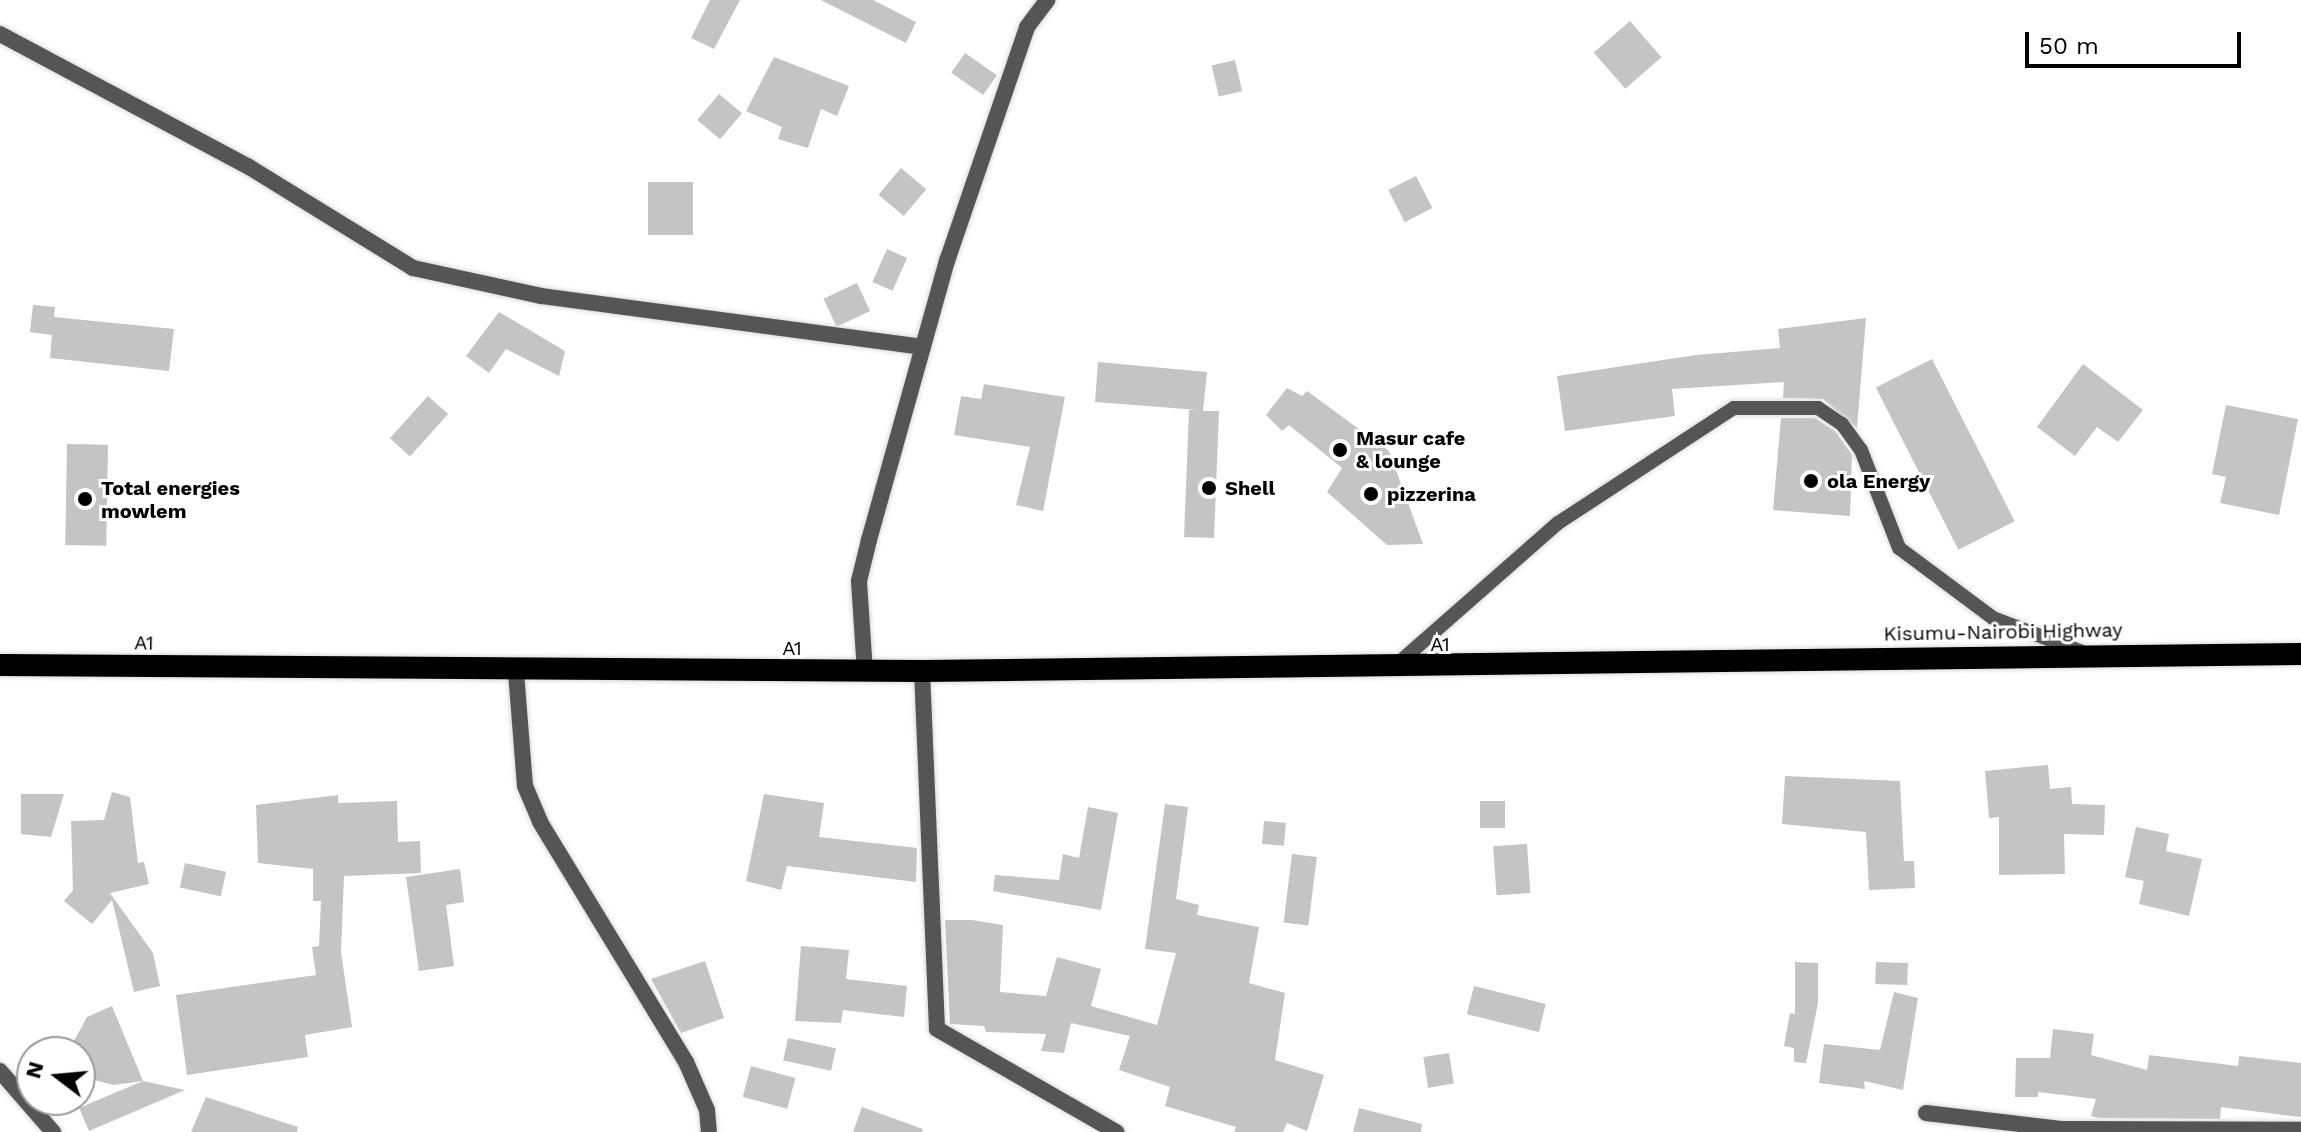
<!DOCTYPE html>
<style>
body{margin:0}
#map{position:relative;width:2301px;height:1132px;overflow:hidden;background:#fff;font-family:"Work Sans",sans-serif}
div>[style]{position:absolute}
.building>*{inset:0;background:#c4c4c4;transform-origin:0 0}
.roads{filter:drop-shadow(0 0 2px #dbdbdb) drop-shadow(0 0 2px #dbdbdb)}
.service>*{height:14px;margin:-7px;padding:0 7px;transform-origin:7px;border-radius:7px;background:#555}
.minor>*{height:16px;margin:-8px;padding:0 8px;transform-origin:8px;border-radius:8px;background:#555}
.trunk>*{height:22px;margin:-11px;padding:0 11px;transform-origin:11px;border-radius:11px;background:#000}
.dots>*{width:22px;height:22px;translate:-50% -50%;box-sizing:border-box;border:4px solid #fff;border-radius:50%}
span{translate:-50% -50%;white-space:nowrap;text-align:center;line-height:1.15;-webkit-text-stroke:6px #fff;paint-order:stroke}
.poi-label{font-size:20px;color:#000;font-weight:700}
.left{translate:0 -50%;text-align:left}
.street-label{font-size:20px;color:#000}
.north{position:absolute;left:16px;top:1036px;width:80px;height:80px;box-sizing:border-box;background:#fff;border:2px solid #999;border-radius:50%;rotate:286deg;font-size:22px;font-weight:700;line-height:32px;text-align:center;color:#000}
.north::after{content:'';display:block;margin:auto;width:28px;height:36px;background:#000;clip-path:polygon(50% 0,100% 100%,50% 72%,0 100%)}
.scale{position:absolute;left:2025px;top:32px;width:216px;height:36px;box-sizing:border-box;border:4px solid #000;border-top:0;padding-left:10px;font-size:24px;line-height:28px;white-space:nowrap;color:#000;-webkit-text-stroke:6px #fff;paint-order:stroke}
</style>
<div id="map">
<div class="building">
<i style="clip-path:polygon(710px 0,740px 0,714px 49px,691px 38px)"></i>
<i style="clip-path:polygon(821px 0,873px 0,916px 22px,906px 43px)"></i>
<i style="left:1630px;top:21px;width:48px;height:48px;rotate:49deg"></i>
<i style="left:965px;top:53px;width:39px;height:24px;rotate:35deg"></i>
<i style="clip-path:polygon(774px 57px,849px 86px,837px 116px,821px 109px,808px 148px,778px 139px,782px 127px,746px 111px)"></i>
<i style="left:1235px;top:60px;width:32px;height:24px;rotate:77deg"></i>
<i style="left:719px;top:94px;width:30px;height:34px;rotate:40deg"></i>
<i style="left:901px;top:168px;width:33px;height:35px;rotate:40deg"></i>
<i style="left:1416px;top:176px;width:36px;height:31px;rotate:63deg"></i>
<i style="left:648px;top:182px;width:45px;height:53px"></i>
<i style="left:887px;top:249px;width:22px;height:36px;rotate:24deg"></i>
<i style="left:857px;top:283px;width:31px;height:37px;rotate:65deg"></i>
<i style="clip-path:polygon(33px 305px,55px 307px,54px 317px,174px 329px,169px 371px,50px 358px,52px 335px,30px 332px)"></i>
<i style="clip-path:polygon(499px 312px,565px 351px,559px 376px,506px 349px,489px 373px,466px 356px)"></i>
<i style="clip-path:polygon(1866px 318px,1857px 428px,1823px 399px,1783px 398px,1784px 382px,1672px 389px,1675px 416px,1565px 431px,1557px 376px,1696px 355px,1780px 348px,1778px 329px)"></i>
<i style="left:1932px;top:359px;width:182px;height:63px;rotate:63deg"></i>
<i style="clip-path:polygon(1098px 362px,1207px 372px,1203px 411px,1219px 411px,1214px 538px,1184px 537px,1189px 410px,1198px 410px,1095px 402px)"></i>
<i style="clip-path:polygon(2083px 364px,2143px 410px,2118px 442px,2097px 427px,2075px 456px,2037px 427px)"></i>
<i style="clip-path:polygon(984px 384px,1065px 397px,1043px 511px,1016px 505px,1030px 447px,954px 435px,961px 396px,981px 399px)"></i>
<i style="clip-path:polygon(1287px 388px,1302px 396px,1307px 391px,1389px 451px,1423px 544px,1387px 545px,1327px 492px,1342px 468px,1289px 425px,1282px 431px,1266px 415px)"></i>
<i style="left:428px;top:396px;width:27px;height:57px;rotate:42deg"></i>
<i style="clip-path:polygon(2226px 405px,2298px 419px,2279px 515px,2220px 503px,2226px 477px,2212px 474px)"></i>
<i style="clip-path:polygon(1781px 418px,1815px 418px,1835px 431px,1852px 455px,1850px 516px,1773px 510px)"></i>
<i style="left:67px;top:444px;width:41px;height:101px;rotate:1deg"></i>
<i style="clip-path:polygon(2048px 765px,2050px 789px,2071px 787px,2072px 804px,2105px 805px,2104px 835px,2064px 834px,2065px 874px,1999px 875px,1999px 817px,1989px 818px,1985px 771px)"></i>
<i style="clip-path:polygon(1785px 776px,1900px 781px,1904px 861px,1914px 861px,1915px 888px,1869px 890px,1866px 832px,1782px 824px)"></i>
<i style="clip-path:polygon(112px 792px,130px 797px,138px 863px,144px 862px,149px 884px,110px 893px,153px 953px,160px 986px,134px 992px,112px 900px,92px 924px,64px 901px,73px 890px,71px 821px,104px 820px)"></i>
<i style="clip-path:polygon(21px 794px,64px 794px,51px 837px,21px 834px)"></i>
<i style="clip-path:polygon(764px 794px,824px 803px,819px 837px,917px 848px,916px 882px,787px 866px,781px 890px,746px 881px)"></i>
<i style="clip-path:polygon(338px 795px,338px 803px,397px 801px,398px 842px,420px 841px,421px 873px,344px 876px,341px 952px,352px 1027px,305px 1035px,308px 1057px,187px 1075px,176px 995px,316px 975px,312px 947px,319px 946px,321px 901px,313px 901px,313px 869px,258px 863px,256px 805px)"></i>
<i style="left:1480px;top:801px;width:25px;height:27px"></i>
<i style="clip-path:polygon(1165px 804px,1188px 807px,1176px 899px,1199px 905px,1197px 915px,1259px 927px,1249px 983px,1285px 993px,1275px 1060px,1324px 1075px,1307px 1131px,1287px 1123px,1283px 1132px,1234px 1132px,1236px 1127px,1165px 1106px,1170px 1087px,1119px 1070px,1130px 1036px,1071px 1023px,1064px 1053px,1041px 1051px,1046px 1034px,986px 1032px,984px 1026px,950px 1024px,945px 920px,972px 920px,1003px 925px,1000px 992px,1046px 996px,1057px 957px,1101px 969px,1091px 1006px,1157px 1025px,1176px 953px,1145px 949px)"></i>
<i style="clip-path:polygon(1088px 807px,1118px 813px,1101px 910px,993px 891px,995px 875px,1059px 880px,1063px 854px,1079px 858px)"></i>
<i style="left:1264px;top:821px;width:22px;height:23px;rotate:5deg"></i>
<i style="clip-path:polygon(2136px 827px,2169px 834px,2166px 851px,2202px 859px,2189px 916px,2139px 904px,2144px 881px,2125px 877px)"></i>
<i style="left:1527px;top:844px;width:49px;height:34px;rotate:86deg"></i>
<i style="left:1292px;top:854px;width:25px;height:69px;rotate:7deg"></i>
<i style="left:185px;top:863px;width:42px;height:25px;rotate:12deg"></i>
<i style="clip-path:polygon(460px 869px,464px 902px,446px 905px,454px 966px,419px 971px,406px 877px)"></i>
<i style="clip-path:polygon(801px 946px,849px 950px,846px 979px,907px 986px,904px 1017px,843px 1010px,841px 1023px,795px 1021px)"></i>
<i style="clip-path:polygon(705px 961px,724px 1018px,681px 1033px,651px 979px)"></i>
<i style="clip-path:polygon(1795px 962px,1818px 963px,1818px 1003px,1806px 1063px,1794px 1062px,1794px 1048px,1784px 1046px,1790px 1013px,1795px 1014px)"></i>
<i style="left:1876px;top:962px;width:32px;height:22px;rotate:2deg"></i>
<i style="left:1474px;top:986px;width:74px;height:29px;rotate:14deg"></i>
<i style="clip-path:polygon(1894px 992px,1918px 998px,1903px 1090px,1864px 1081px,1865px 1089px,1819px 1083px,1824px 1044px,1880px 1050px)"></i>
<i style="clip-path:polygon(112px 1006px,143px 1081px,185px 1090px,89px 1131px,79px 1108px,143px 1081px,113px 1085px,80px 1076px,80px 1052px,68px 1052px,87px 1017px)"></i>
<i style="clip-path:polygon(2053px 1029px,2094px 1034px,2091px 1055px,2147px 1070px,2149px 1055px,2238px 1066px,2239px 1056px,2301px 1063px,2301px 1117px,2221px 1107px,2220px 1119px,2099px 1118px,2091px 1116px,2096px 1099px,2038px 1092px,2038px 1097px,2015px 1097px,2016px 1058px,2050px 1058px)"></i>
<i style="left:788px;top:1038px;width:49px;height:23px;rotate:12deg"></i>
<i style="left:1449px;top:1053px;width:31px;height:26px;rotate:81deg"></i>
<i style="left:751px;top:1066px;width:46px;height:32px;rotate:15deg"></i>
<i style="clip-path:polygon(206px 1097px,298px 1127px,297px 1132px,191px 1132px)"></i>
<i style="clip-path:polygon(862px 1107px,923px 1129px,922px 1132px,853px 1132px)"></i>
<i style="clip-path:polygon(1359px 1108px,1422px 1124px,1421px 1132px,1353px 1132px)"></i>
</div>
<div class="roads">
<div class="service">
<i style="left:1394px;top:667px;width:218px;rotate:-41.3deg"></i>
<i style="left:1558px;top:523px;width:210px;rotate:-33.2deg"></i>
<i style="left:1734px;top:408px;width:84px"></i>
<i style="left:1818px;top:408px;width:29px;rotate:34deg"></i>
<i style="left:1842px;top:424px;width:32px;rotate:54deg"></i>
<i style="left:1861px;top:450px;width:105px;rotate:68.8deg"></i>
<i style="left:1899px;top:548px;width:117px;rotate:36.7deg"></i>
<i style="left:1993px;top:618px;width:95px;rotate:20.9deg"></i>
</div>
<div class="minor">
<i style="left:0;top:34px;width:282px;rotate:28.1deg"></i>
<i style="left:249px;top:167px;width:193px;rotate:31.6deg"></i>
<i style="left:413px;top:268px;width:131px;rotate:12.3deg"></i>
<i style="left:541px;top:296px;width:385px;rotate:7.6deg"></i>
<i style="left:922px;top:671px;width:358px;rotate:87.6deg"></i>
<i style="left:937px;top:1029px;width:207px;rotate:29.9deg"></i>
<i style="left:516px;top:672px;width:114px;rotate:85.5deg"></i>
<i style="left:525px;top:786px;width:39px;rotate:67deg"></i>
<i style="left:540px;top:822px;width:281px;rotate:58.7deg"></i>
<i style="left:686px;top:1062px;width:52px;rotate:66.4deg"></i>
<i style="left:707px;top:1110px;width:22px;rotate:85deg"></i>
<i style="left:865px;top:672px;width:91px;rotate:-93.8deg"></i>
<i style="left:859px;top:581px;width:42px;rotate:-76.3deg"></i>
<i style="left:869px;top:540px;width:290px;rotate:-74.4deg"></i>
<i style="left:947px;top:261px;width:247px;rotate:-71.1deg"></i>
<i style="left:1027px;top:27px;width:34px;rotate:-53deg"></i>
<i style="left:0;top:1071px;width:81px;rotate:49deg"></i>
<i style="left:1926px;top:1113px;width:138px;rotate:6.7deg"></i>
<i style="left:2063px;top:1129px;width:238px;rotate:0.2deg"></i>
</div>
<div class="trunk">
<i style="left:0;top:665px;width:922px;rotate:0.37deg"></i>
<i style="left:922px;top:671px;width:1379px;rotate:-0.71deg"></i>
</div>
</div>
<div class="dots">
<i style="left:1340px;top:450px;background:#000"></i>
<i style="left:1811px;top:481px;background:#000"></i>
<i style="left:1209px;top:488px;background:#000"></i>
<i style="left:1371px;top:494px;background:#000"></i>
<i style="left:85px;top:499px;background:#000"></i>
</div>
<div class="poi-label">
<span class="left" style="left:1356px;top:450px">Masur cafe<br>&amp; lounge</span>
<span class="left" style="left:1827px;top:481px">ola Energy</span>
<span class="left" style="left:101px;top:500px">Total energies<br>mowlem</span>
<span class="left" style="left:1225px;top:488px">Shell</span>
<span class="left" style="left:1387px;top:494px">pizzerina</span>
</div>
<div class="street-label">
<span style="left:2003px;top:632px;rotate:-1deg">Kisumu-Nairobi Highway</span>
<span style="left:144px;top:643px;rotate:1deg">A1</span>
<span style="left:1440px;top:644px">A1</span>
<span style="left:792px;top:648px">A1</span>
</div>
<div class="north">N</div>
<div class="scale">50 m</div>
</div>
